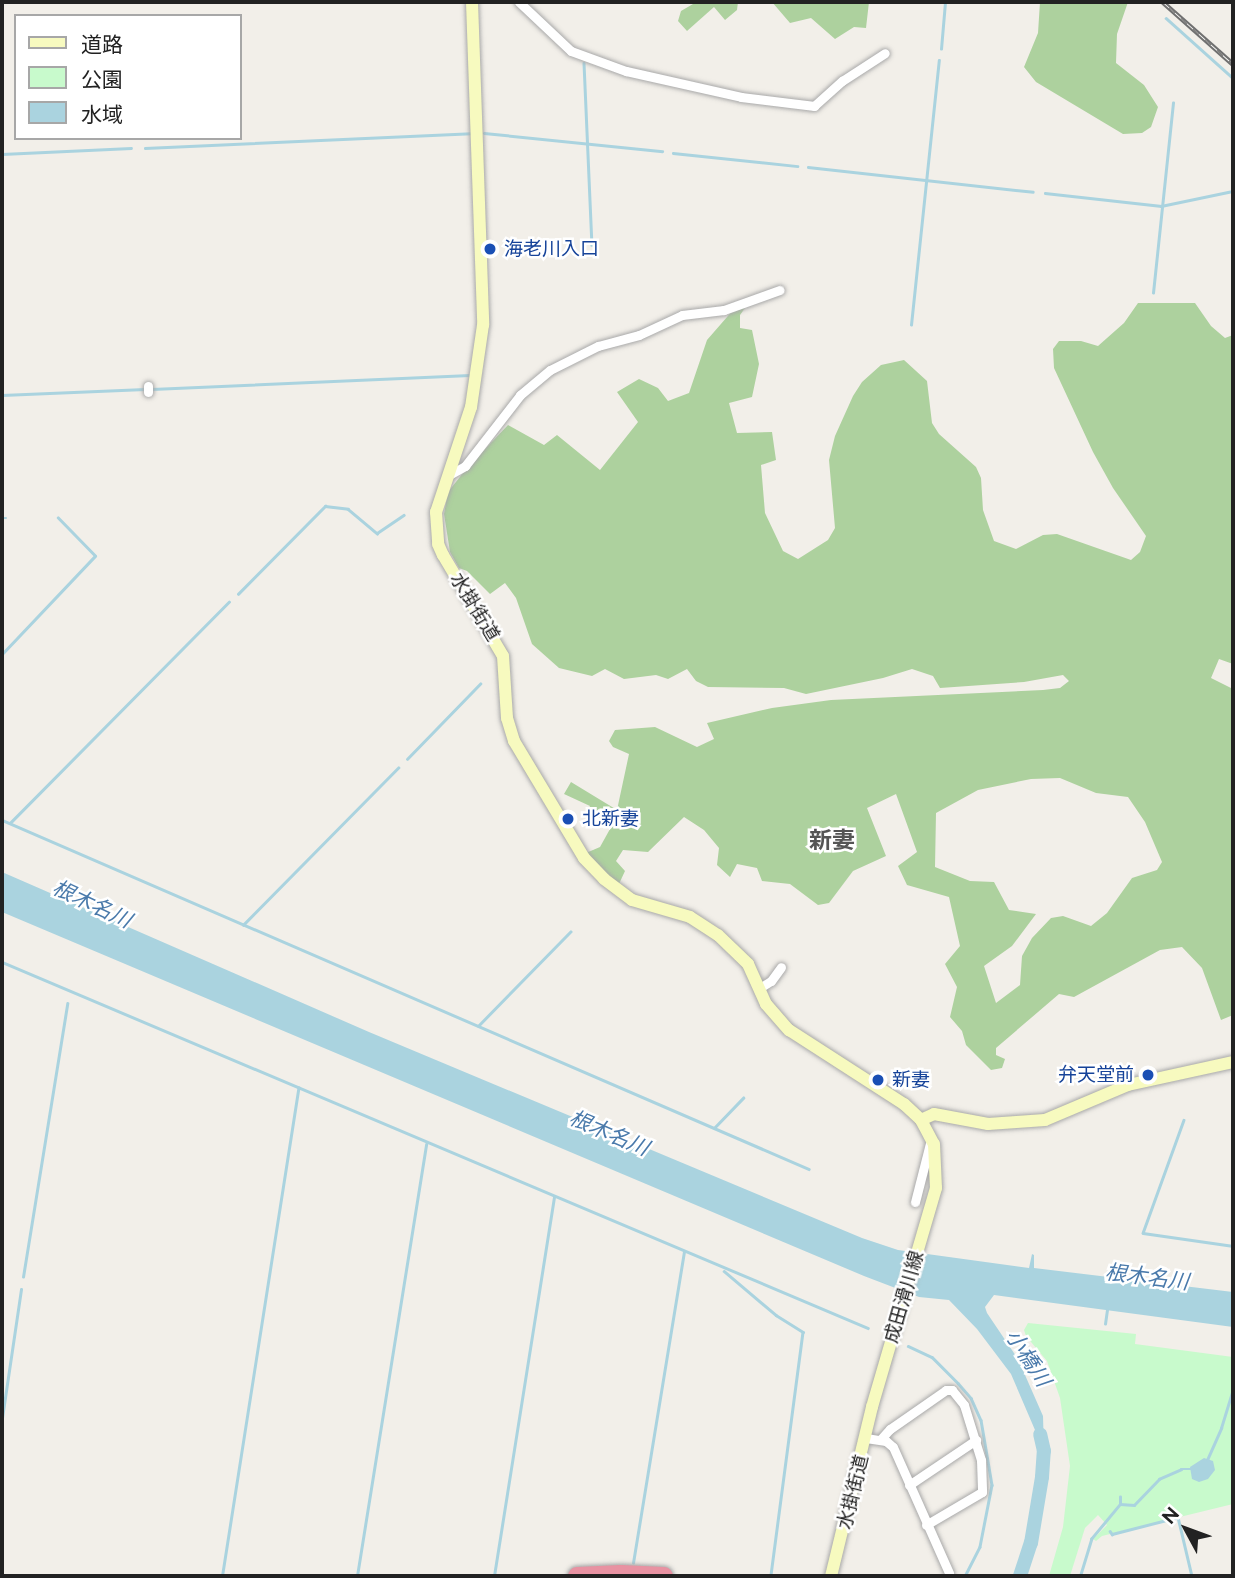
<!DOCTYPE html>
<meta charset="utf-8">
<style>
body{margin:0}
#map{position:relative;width:1235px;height:1578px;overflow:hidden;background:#f2efe9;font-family:Raleway,"Noto Sans JP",sans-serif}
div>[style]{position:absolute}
.forest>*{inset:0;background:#add19e}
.park>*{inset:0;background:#c8facc}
.water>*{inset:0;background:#aad3df}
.stream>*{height:2.5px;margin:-1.25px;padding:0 1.25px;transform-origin:1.25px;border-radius:1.25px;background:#aad3df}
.river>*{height:14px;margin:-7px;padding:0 7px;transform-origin:7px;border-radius:7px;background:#aad3df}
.roads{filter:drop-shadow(0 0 2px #a9a9a9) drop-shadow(0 0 2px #a9a9a9)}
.street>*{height:9px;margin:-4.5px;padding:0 4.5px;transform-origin:4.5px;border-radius:4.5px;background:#fff}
.secondary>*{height:12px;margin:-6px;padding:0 6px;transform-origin:6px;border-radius:6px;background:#f7fabf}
.highway>*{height:18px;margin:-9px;padding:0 9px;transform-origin:9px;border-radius:9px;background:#e892a2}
.rail>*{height:5px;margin-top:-2.5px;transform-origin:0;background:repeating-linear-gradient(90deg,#fff 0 8px,#707070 0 16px);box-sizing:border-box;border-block:2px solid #707070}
.dots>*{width:19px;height:19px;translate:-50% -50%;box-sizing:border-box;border:4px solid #fff;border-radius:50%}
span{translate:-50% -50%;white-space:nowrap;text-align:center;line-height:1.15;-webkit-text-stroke:5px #fff;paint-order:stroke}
.transit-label{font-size:19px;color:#164399}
.left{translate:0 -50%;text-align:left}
.right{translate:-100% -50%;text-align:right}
.street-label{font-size:19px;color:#222}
.water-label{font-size:21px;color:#4a7aab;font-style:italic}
.quarter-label{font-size:23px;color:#555;font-weight:700}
.frame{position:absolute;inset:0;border:4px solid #222;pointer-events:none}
.legend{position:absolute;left:14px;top:14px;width:228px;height:126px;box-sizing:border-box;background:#fff;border:2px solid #a7a7a7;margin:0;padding:9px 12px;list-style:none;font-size:21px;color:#222}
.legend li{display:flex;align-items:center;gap:14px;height:35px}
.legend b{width:35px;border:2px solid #a7a7a7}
.north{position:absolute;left:1151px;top:1494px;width:70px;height:70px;-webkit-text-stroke:5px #fff;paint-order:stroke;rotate:311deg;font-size:19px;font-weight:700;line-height:28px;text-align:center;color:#222}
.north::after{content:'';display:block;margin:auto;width:24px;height:32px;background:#222;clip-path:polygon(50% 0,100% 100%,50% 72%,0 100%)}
</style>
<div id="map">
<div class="forest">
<i style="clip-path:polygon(691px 2px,738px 2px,737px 10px,725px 20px,714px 7px,687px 31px,678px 21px,681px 11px,693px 4px)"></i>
<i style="clip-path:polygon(772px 2px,869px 2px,866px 28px,854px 27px,835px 39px,811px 18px,790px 23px)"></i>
<i style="clip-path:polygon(1040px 2px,1128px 2px,1117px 34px,1116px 63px,1144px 85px,1158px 107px,1151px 127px,1142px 133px,1123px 134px,1036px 82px,1024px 67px,1038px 33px)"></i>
<i style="clip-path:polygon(evenodd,1138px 303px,1195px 303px,1211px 326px,1225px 338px,1233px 335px,1233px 664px,1219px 659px,1211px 678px,1233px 689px,1233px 1015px,1221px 1020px,1202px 968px,1182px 947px,1160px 950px,1074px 997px,1059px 994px,996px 1048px,996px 1055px,1005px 1059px,1002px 1068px,991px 1070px,966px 1045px,962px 1031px,950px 1017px,957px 987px,945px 964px,960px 946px,949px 897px,907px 885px,898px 866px,917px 852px,896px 794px,867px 808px,886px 856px,853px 871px,829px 903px,818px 905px,790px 884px,762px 881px,757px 868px,737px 864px,730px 877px,717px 865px,719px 848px,704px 830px,684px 817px,648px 852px,623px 850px,616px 861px,625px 871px,618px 886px,586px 853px,600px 847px,610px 829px,585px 816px,590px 806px,564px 794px,571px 782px,617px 810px,629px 754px,613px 747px,609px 741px,615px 730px,655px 727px,697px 747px,714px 739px,707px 723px,772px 708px,831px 700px,1043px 690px,1060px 688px,1069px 681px,1063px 675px,1024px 682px,940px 688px,933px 676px,912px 669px,883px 678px,806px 694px,784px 688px,708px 687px,696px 681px,687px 669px,668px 679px,656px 675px,624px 679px,605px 669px,592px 676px,559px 668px,532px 644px,516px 598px,505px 583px,490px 594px,467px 571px,459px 568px,450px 552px,444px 514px,448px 492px,467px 468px,508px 425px,544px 445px,557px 435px,600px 470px,638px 422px,617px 392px,639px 379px,658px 388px,668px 401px,689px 393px,707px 340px,734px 309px,745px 308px,740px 315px,740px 328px,752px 330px,759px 364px,752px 397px,729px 403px,737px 433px,772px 432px,776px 460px,761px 465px,765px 513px,783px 551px,798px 559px,828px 540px,835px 528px,829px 460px,835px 436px,853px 396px,862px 382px,881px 365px,904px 360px,927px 381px,932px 423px,939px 434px,976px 467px,981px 478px,983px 510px,994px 541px,1016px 549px,1043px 535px,1057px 534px,1131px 560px,1140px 552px,1146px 536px,1113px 488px,1093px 452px,1054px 368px,1053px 349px,1059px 341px,1081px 341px,1098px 346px,1124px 323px,1138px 303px,1060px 778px,1096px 793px,1128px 797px,1145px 822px,1162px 862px,1157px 870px,1132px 878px,1107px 913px,1091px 926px,1063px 916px,1051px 918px,1032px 938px,1022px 956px,1020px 985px,996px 1003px,984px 966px,1012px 946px,1036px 914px,1009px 910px,994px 882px,970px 881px,935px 867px,936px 813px,978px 790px,1031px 779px,1060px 778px)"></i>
</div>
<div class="park">
<i style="clip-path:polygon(1028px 1323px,1136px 1334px,1135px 1344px,1233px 1357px,1233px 1504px,1102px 1536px,1096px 1541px,1093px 1539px,1107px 1525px,1098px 1515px,1085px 1528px,1070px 1576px,1049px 1576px,1063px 1527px,1070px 1466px,1060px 1398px,1047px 1361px,1026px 1336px,1024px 1330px)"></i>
</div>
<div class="water">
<i style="clip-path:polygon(2px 872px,369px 1032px,862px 1238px,898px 1250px,1029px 1268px,1032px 1254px,1034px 1255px,1034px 1268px,1233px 1292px,1233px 1327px,994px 1295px,985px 1307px,987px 1313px,1018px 1359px,1043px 1416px,1044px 1451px,1011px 1374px,977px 1329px,949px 1300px,919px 1297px,864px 1276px,2px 912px)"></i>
<i style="clip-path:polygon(1204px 1458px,1213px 1461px,1215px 1470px,1208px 1479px,1199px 1482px,1192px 1479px,1190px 1467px)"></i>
</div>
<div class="stream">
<i style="left:1166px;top:18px;width:90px;rotate:41.8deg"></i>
<i style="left:941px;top:49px;width:47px;rotate:-85.1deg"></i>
<i style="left:584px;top:63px;width:182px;rotate:87.5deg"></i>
<i style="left:484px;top:133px;width:179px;rotate:5.8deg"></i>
<i style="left:145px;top:148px;width:326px;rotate:-2.6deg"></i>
<i style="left:673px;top:153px;width:125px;rotate:6deg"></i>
<i style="left:2px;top:154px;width:129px;rotate:-2.7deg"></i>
<i style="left:808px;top:167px;width:226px;rotate:6.3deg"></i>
<i style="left:1045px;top:193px;width:117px;rotate:6.4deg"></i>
<i style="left:1161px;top:206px;width:74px;rotate:-11.8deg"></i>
<i style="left:1153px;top:293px;width:191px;rotate:-84deg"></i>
<i style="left:911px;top:325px;width:266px;rotate:-84deg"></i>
<i style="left:152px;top:389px;width:318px;rotate:-2.5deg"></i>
<i style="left:2px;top:395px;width:143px;rotate:-2.4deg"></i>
<i style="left:2px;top:518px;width:4px"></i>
<i style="left:238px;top:594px;width:124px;rotate:-45.3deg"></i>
<i style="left:325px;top:506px;width:23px;rotate:7deg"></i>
<i style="left:348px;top:509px;width:38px;rotate:40deg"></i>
<i style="left:377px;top:533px;width:32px;rotate:-34deg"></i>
<i style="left:2px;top:654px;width:135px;rotate:-46.5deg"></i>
<i style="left:95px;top:556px;width:53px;rotate:-134.2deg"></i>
<i style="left:407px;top:759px;width:105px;rotate:-45.8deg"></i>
<i style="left:2px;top:820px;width:879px;rotate:23.39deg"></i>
<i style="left:10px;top:823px;width:311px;rotate:-45.3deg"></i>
<i style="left:243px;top:925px;width:221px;rotate:-45.4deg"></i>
<i style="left:2px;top:962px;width:940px;rotate:22.91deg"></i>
<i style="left:478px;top:1026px;width:132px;rotate:-45.6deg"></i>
<i style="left:1184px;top:1120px;width:120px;rotate:109.9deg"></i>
<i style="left:1143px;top:1233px;width:91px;rotate:8.2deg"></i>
<i style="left:714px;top:1128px;width:42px;rotate:-46deg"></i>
<i style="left:724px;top:1271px;width:68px;rotate:40.2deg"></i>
<i style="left:776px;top:1315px;width:32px;rotate:32deg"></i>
<i style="left:803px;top:1332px;width:246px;rotate:97.5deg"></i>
<i style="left:23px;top:1277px;width:277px;rotate:-80.8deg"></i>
<i style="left:1105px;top:1324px;width:14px;rotate:-82deg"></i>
<i style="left:908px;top:1346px;width:26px;rotate:25deg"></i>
<i style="left:932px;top:1357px;width:37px;rotate:45deg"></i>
<i style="left:958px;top:1383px;width:20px;rotate:49deg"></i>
<i style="left:971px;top:1398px;width:24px;rotate:66deg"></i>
<i style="left:981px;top:1420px;width:66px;rotate:80.4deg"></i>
<i style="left:992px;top:1485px;width:63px;rotate:101deg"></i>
<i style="left:980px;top:1547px;width:33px;rotate:117deg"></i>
<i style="left:2px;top:1418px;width:130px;rotate:-81.6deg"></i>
<i style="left:1207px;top:1460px;width:35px;rotate:-66deg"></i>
<i style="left:1221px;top:1428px;width:41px;rotate:-72.9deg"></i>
<i style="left:1120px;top:1504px;width:14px;rotate:4deg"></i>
<i style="left:1134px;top:1505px;width:36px;rotate:-46deg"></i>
<i style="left:1159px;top:1479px;width:24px;rotate:-24deg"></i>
<i style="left:1181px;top:1469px;width:11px"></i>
<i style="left:1110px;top:1531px;width:4px;rotate:56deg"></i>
<i style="left:1112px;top:1534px;width:68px;rotate:-14.4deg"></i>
<i style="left:1178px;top:1517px;width:61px;rotate:76.7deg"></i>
<i style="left:633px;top:1563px;width:315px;rotate:-80.7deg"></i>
<i style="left:222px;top:1576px;width:494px;rotate:-81.1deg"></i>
<i style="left:357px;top:1576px;width:437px;rotate:-80.9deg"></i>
<i style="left:494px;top:1576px;width:384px;rotate:-81deg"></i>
<i style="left:1080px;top:1576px;width:39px;rotate:-73deg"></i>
<i style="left:1091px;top:1539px;width:45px;rotate:-50.4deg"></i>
<i style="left:1120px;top:1504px;width:7px;rotate:-90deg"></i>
</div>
<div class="river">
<i style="left:1020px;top:1576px;width:35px;rotate:-72deg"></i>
<i style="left:1031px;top:1543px;width:67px;rotate:-80.5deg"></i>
<i style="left:1042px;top:1477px;width:26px;rotate:-86deg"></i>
<i style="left:1044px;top:1451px;width:17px;rotate:-103deg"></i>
</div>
<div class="roads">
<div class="street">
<i style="left:519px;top:2px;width:71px;rotate:43.3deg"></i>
<i style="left:571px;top:51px;width:59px;rotate:20deg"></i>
<i style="left:626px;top:71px;width:118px;rotate:12.7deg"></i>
<i style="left:741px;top:97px;width:74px;rotate:7deg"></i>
<i style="left:814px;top:106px;width:38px;rotate:-42deg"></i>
<i style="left:842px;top:81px;width:51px;rotate:-33.1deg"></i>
<i style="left:148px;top:386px;width:6px;rotate:90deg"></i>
<i style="left:447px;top:476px;width:21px;rotate:-29deg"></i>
<i style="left:465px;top:466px;width:90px;rotate:-52.2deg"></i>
<i style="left:520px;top:395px;width:39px;rotate:-40deg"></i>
<i style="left:550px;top:370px;width:54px;rotate:-26.6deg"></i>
<i style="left:598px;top:346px;width:42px;rotate:-15deg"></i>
<i style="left:639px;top:335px;width:47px;rotate:-24.9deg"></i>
<i style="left:682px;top:315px;width:42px;rotate:-6.8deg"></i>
<i style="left:724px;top:310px;width:59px;rotate:-19.7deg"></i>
<i style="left:758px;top:989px;width:15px;rotate:-32deg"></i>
<i style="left:771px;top:981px;width:17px;rotate:-54deg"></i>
<i style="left:915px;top:1202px;width:61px;rotate:-75.7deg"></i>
<i style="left:866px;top:1438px;width:20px;rotate:9deg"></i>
<i style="left:886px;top:1441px;width:9px;rotate:41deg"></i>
<i style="left:893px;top:1447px;width:138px;rotate:66deg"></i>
<i style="left:880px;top:1440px;width:15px;rotate:-48deg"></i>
<i style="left:890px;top:1429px;width:68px;rotate:-34.9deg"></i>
<i style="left:946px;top:1390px;width:6px"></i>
<i style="left:952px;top:1390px;width:19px;rotate:51deg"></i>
<i style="left:964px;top:1405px;width:58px;rotate:72.8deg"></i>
<i style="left:981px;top:1460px;width:32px;rotate:88deg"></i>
<i style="left:982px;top:1492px;width:65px;rotate:149.5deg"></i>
<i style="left:909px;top:1485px;width:81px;rotate:-33.9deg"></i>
</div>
<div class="secondary">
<i style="left:472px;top:2px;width:323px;rotate:88deg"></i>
<i style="left:483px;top:325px;width:83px;rotate:98.3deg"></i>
<i style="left:471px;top:407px;width:111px;rotate:108.4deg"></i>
<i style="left:436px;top:512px;width:32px;rotate:86deg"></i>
<i style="left:438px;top:544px;width:12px;rotate:66deg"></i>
<i style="left:443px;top:555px;width:117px;rotate:59.3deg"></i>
<i style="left:503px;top:656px;width:62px;rotate:86.3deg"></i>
<i style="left:507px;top:718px;width:24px;rotate:73deg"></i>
<i style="left:514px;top:741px;width:136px;rotate:59.1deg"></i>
<i style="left:584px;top:858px;width:29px;rotate:46deg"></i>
<i style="left:604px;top:879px;width:35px;rotate:37deg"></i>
<i style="left:632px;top:900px;width:60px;rotate:16.3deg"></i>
<i style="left:690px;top:917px;width:33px;rotate:33deg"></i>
<i style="left:718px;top:935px;width:42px;rotate:44deg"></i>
<i style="left:748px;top:964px;width:44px;rotate:65.8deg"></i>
<i style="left:766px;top:1004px;width:35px;rotate:49deg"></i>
<i style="left:789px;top:1030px;width:137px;rotate:32.8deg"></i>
<i style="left:904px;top:1104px;width:23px;rotate:43deg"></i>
<i style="left:921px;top:1120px;width:27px;rotate:62deg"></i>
<i style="left:934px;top:1144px;width:44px;rotate:87.4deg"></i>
<i style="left:936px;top:1188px;width:228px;rotate:106.3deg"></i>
<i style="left:872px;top:1407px;width:174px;rotate:103.6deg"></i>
<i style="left:921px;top:1120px;width:14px;rotate:-25deg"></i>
<i style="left:934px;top:1114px;width:55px;rotate:10.5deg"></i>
<i style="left:988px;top:1124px;width:57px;rotate:-4deg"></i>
<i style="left:1045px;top:1120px;width:90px;rotate:-22.9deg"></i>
<i style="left:1128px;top:1085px;width:107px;rotate:-12.4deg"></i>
</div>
<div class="highway">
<i style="left:577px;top:1576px;width:44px;rotate:-2.6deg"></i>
<i style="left:621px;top:1574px;width:43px;rotate:2.7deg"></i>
</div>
</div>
<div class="rail">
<i style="left:1163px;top:2px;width:94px;rotate:41.5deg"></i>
</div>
<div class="dots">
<i style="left:490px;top:249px;background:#1a4fb4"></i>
<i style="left:568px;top:819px;background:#1a4fb4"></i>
<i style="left:1148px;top:1075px;background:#1a4fb4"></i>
<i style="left:878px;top:1080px;background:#1a4fb4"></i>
</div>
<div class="transit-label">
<span class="left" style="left:504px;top:249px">海老川入口</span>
<span class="left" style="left:582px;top:819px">北新妻</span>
<span class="right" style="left:1134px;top:1075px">弁天堂前</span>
<span class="left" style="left:892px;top:1080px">新妻</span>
</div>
<div class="street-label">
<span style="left:475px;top:607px;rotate:59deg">水掛街道</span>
<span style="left:904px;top:1297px;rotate:-74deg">成田滑川線</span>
<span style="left:853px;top:1492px;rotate:-76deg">水掛街道</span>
</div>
<div class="water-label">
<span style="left:92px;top:904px;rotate:25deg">根木名川</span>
<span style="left:609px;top:1133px;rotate:23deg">根木名川</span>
<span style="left:1147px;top:1277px;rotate:7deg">根木名川</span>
<span style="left:1028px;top:1358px;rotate:57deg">小橋川</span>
</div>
<div class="quarter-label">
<span style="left:832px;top:840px">新妻</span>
</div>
<div class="frame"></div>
<ul class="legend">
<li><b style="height:9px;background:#f7fabf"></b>道路</li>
<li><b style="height:19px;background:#c8facc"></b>公園</li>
<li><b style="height:19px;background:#aad3df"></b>水域</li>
</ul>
<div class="north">N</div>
</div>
